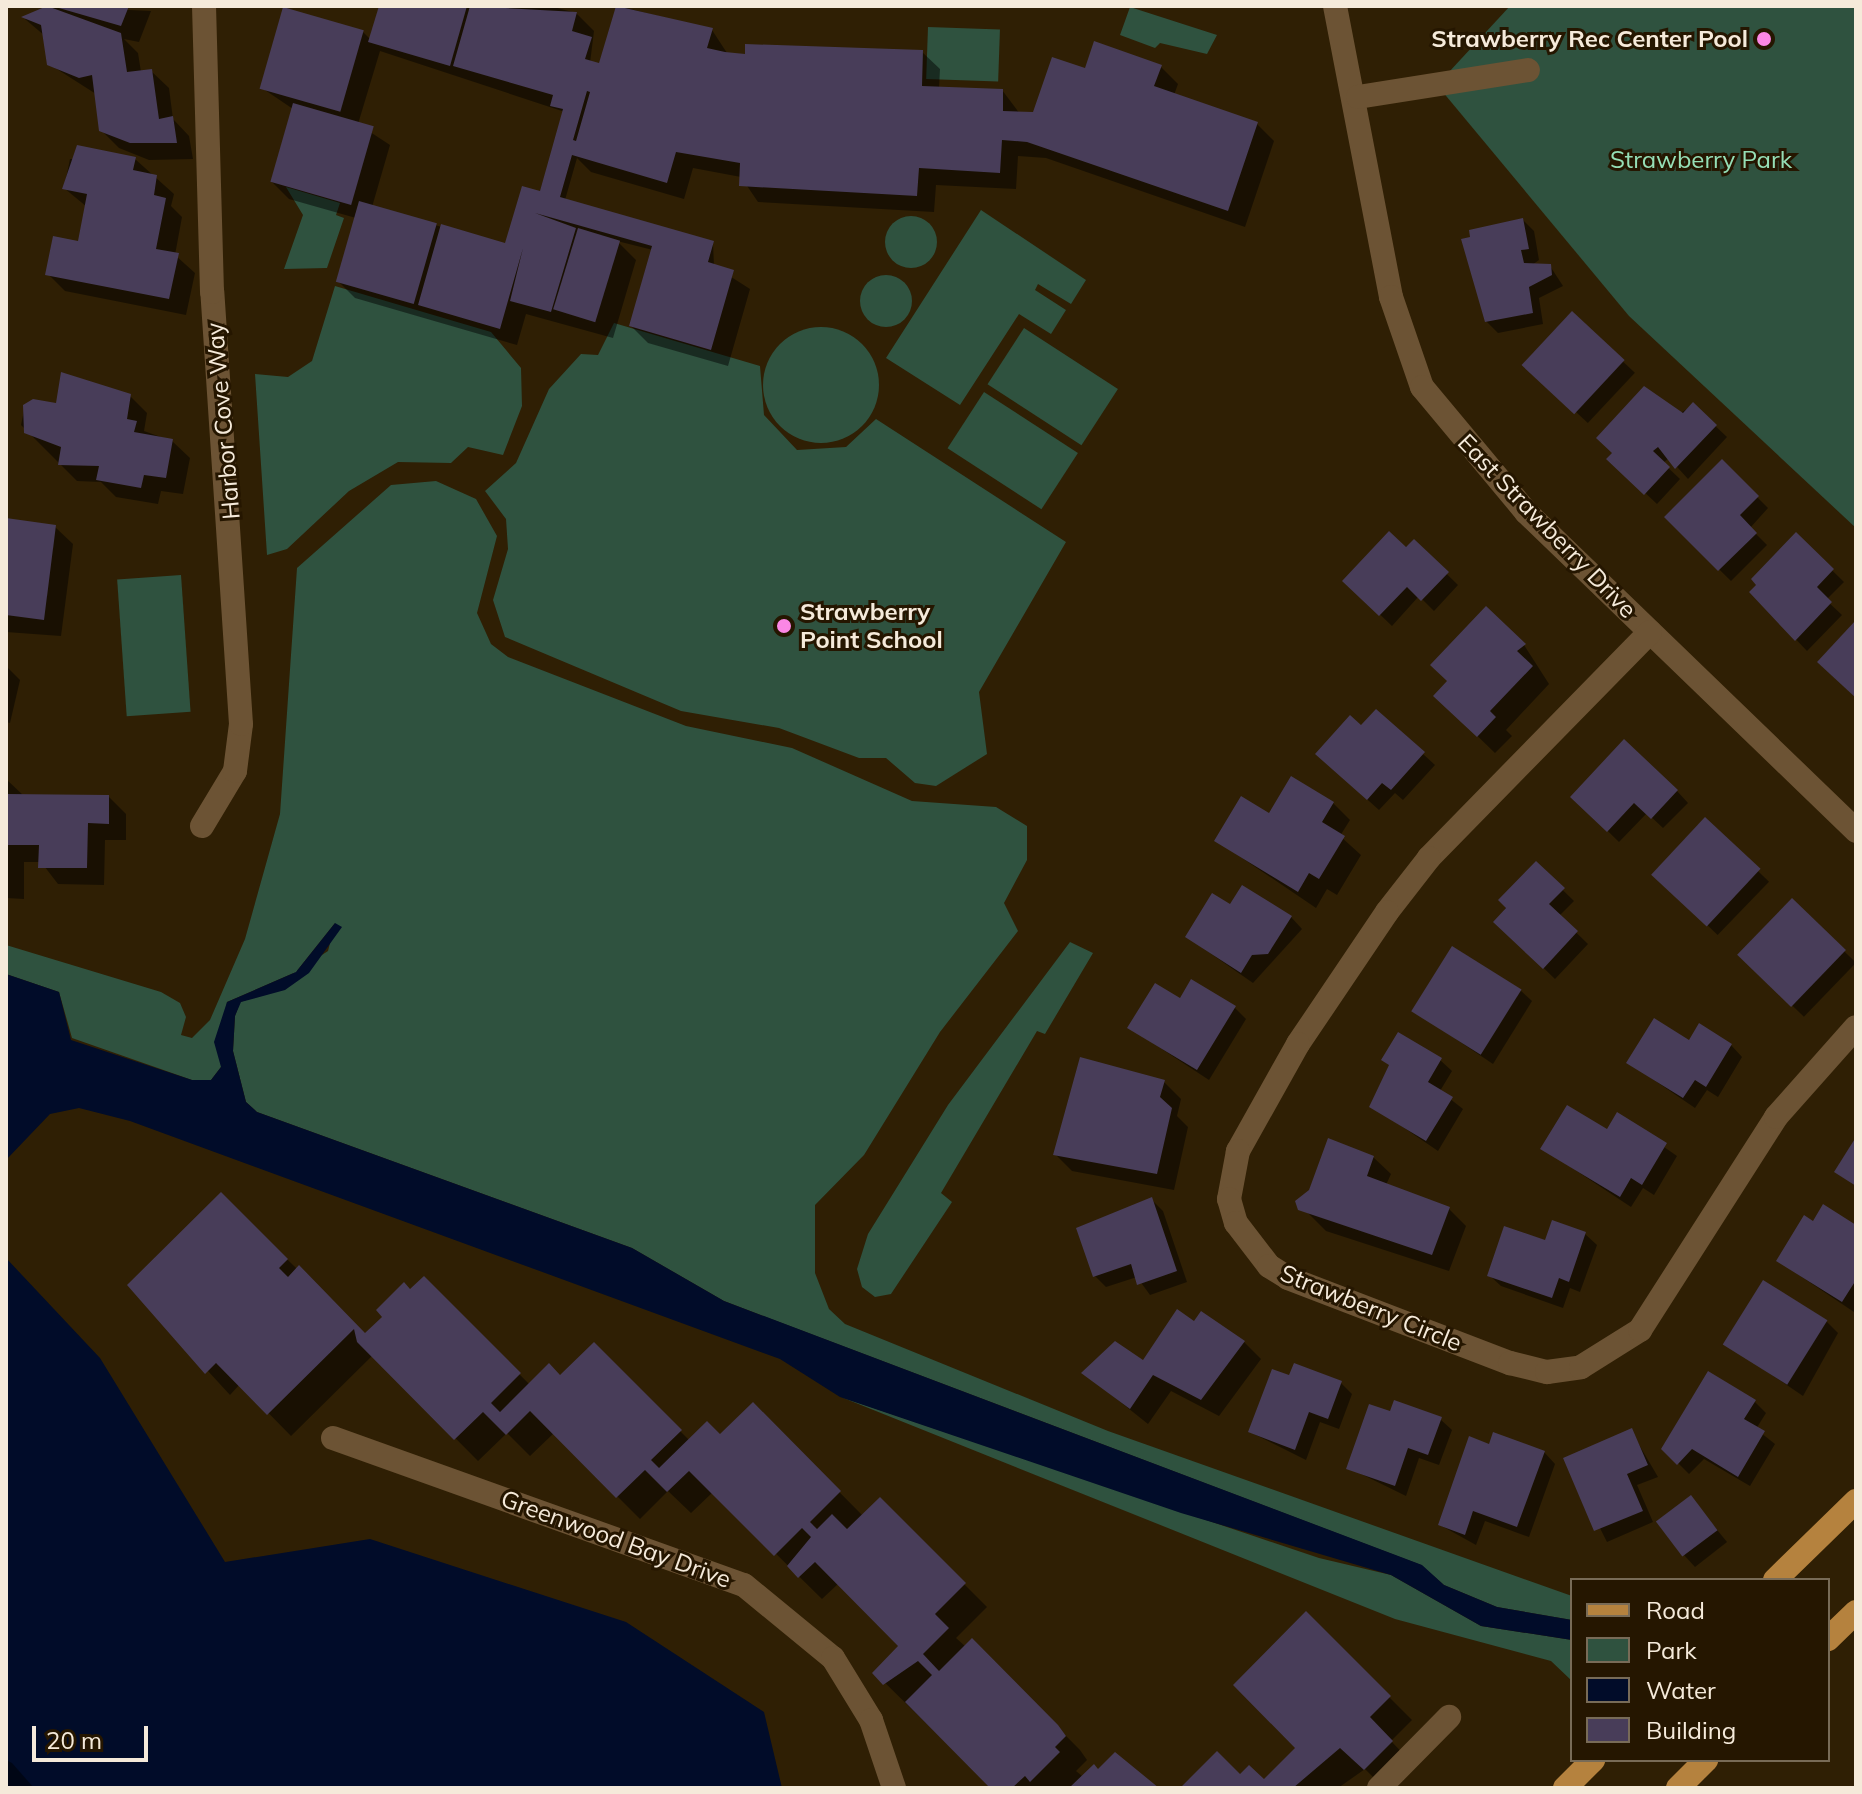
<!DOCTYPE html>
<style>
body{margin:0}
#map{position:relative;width:1862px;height:1794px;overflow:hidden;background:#2f1f04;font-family:Mulish,sans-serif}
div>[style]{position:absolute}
.green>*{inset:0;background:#2f523f;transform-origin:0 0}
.round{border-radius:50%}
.water>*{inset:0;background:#010c29}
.shadow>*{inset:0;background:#0007;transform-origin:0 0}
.building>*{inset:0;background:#483d59;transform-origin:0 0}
.minor>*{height:24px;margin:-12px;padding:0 12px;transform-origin:12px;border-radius:12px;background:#6c5334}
.major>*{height:24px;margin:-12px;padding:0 12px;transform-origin:12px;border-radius:12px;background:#b5823e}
.dots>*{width:22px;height:22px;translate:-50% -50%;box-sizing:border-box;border:4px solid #251600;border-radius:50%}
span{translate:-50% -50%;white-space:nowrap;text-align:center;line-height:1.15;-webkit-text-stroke:6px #251600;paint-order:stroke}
.poi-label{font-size:24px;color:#f5eada;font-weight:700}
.right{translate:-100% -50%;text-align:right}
.left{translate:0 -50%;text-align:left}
.park-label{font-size:24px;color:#95dfb6}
.street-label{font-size:24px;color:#f5eada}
.frame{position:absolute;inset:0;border:8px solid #f5eada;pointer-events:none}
.legend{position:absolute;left:1570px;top:1578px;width:260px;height:184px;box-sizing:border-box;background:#251600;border:2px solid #786b57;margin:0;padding:10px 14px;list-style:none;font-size:24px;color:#f5eada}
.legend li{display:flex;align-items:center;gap:16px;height:40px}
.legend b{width:40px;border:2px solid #786b57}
.scale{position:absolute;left:32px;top:1726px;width:116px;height:36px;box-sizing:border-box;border:4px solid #f5eada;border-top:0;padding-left:10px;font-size:24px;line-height:28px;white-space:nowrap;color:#f5eada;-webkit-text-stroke:6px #251600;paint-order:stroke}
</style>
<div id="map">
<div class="green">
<i style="clip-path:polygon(1510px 6px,1856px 6px,1856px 528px,1629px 316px,1437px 85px)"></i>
<i style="clip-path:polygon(1130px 7px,1217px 35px,1207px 54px,1160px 43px,1155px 48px,1120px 35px)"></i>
<i style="left:928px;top:27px;width:72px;height:52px;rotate:2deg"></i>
<i style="clip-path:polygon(286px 187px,340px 203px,336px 215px,344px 218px,327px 268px,284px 269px,303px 215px)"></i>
<i style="clip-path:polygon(981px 210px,1086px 280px,1071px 304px,1038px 284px,1035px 290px,1066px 310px,1051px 334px,1019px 314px,960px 405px,886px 358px)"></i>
<i class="round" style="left:885px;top:216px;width:52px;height:52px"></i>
<i class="round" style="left:860px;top:275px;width:52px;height:52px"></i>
<i style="clip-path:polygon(335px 286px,491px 332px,521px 368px,522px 406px,503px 455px,468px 447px,451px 463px,398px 462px,349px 491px,287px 549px,267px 555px,255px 374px,288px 377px,312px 361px)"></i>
<i style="clip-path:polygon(614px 323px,760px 366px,764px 415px,797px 450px,846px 447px,876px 419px,1066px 542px,979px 692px,987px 754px,936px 786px,915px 783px,886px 758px,859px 758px,779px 728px,681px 711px,505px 637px,493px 600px,508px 549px,506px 519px,485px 491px,516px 463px,549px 389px,581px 354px,598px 355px)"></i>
<i class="round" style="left:763px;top:327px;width:116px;height:116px"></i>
<i style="left:1024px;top:328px;width:112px;height:67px;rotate:33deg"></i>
<i style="left:984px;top:392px;width:112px;height:67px;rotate:33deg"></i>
<i style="clip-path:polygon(436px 481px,476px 499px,497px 536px,477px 613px,491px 644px,508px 657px,686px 726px,792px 748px,912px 801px,996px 807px,1027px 826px,1027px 860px,1004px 903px,1018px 931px,940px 1032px,864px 1155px,815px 1205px,815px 1273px,829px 1309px,845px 1324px,1108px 1431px,1572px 1596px,1572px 1620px,1497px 1607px,1444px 1585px,1421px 1565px,724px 1301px,632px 1248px,257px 1112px,246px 1102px,233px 1051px,235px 1016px,240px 1002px,259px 996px,328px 951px,335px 923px,296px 972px,227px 1002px,221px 1067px,211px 1080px,192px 1080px,72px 1038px,59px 992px,6px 974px,6px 945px,161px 992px,180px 1003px,186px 1017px,181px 1035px,192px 1038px,210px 1020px,245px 939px,280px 814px,297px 568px,391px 485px)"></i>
<i style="left:181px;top:575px;width:137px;height:64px;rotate:86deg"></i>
<i style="clip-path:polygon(1070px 942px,1093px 953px,1045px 1034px,1037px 1031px,941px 1193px,952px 1202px,891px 1294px,875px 1297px,862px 1287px,857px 1269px,868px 1234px,948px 1105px)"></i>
<i style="clip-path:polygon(841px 1397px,1319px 1558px,1391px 1575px,1481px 1626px,1572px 1640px,1572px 1681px,1551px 1661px,1395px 1619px)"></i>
</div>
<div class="water">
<i style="clip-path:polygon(335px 923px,342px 927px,309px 973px,285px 990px,241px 1002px,235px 1016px,233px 1051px,246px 1102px,257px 1112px,632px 1248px,724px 1301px,1422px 1565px,1444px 1585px,1497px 1607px,1572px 1620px,1572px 1640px,1481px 1626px,1391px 1575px,1181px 1513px,840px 1397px,780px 1359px,130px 1121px,79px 1108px,50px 1114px,6px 1160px,6px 974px,59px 992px,71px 1040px,192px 1080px,211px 1080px,221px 1067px,214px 1042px,227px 1002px,296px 972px)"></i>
<i style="clip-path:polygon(6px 1258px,100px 1358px,225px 1562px,370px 1539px,626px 1622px,764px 1712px,782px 1788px,6px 1788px)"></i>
</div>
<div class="shadow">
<i style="clip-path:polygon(44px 6px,151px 11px,139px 42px,124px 39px,138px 53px,141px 72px,151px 71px,169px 88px,173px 119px,189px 136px,193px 159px,149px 160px,119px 148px,101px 130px,96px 94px,49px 64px,45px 36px,25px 19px,46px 14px)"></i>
<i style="clip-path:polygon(evenodd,381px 6px,550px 6px,576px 13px,594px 31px,590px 63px,600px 67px,619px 6px,712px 30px,727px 53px,747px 56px,922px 52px,940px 69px,939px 88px,1002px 90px,1020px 114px,1034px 114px,1086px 71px,1161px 67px,1178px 84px,1174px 95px,1257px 124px,1274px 141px,1245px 227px,1046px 158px,1018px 156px,1016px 189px,936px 185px,934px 212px,758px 202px,741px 177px,693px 168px,684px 199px,591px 172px,577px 158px,565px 200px,713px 243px,714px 266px,750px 289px,728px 366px,648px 343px,631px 326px,653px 250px,617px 241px,636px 260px,613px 338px,526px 314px,517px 345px,355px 298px,338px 281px,356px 218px,289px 199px,272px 182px,293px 109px,262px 88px,363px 32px,371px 40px,381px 6px,380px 51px,565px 112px,541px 194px,512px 247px,372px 207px,390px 145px,358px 124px,380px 51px)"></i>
<i style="clip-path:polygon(70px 159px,135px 159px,174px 194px,171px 206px,182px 217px,175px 255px,195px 273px,186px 315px,65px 291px,48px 274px,80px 243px,87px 207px,64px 188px)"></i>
<i style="clip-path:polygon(1523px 220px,1534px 231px,1539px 260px,1532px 265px,1550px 266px,1563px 286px,1539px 298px,1543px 324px,1498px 333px,1486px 321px,1473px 239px)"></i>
<i style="left:1572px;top:314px;width:86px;height:69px;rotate:43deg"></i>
<i style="clip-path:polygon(130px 396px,147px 413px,144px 431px,172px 441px,190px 458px,183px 494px,161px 491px,158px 504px,116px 497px,101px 482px,77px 481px,21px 425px,25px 406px)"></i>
<i style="clip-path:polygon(1693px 405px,1727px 437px,1688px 479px,1669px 458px,1663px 463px,1680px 479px,1657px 504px,1609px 459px)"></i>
<i style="clip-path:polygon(1722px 462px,1768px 508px,1750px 528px,1767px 545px,1731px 581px,1666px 517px)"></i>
<i style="clip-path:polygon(6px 520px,55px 527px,73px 544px,61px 636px,6px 632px)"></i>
<i style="clip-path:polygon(1796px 535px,1844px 582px,1826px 600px,1842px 615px,1807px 651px,1751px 592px)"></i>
<i style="clip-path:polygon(1414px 542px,1458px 585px,1434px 611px,1419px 596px,1392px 626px,1345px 581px)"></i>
<i style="clip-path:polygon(1524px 645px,1549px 684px,1506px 730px,1512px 736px,1495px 753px,1436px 696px)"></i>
<i style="clip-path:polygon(6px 666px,20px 680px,10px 723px,6px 722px)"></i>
<i style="clip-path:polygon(1376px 711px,1435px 765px,1403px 800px,1395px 793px,1379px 810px,1329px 765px)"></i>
<i style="clip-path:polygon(6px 779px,24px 796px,109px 797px,126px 814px,126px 840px,105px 840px,104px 885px,58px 884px,41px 862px,24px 862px,24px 899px,6px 898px)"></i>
<i style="clip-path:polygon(1677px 791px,1688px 803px,1663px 828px,1647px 813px,1619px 842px,1573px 797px)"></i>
<i style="clip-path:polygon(1333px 803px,1350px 820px,1340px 836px,1361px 855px,1337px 895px,1327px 889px,1316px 908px,1217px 841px,1269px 816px)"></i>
<i style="left:1705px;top:820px;width:89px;height:74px;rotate:44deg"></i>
<i style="clip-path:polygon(1536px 864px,1574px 901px,1559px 916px,1588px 944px,1555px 979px,1496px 922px)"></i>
<i style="left:1792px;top:901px;width:89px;height:75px;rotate:44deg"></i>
<i style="clip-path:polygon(1230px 907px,1291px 917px,1302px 929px,1253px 983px,1187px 937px)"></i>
<i style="clip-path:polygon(1520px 990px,1532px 1001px,1493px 1064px,1414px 1011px)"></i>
<i style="clip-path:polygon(1181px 1001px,1234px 1007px,1246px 1019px,1209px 1080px,1130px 1028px)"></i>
<i style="clip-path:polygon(1689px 1042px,1731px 1045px,1742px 1057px,1718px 1097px,1707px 1090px,1695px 1108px,1629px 1063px)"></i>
<i style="clip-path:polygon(1440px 1060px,1452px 1071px,1440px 1091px,1463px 1109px,1438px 1151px,1372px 1106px)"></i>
<i style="clip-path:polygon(1164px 1082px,1181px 1099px,1177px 1116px,1188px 1127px,1174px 1190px,1072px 1171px,1055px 1154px)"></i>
<i style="clip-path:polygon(1618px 1115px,1677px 1156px,1654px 1195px,1643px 1188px,1631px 1207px,1542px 1148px,1608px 1132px)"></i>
<i style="clip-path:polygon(1373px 1157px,1391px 1174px,1386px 1185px,1449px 1209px,1466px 1226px,1449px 1271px,1326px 1231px,1308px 1213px)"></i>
<i style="clip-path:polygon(221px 1195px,366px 1336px,424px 1278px,530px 1385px,561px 1378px,594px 1345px,690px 1441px,720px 1437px,753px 1405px,863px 1516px,880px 1500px,987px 1607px,956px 1638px,966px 1647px,972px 1641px,1080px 1750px,1087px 1760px,1076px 1771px,1082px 1776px,1070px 1788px,992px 1788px,875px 1673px,901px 1646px,839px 1583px,822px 1599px,713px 1492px,691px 1513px,668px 1491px,640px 1519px,554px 1433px,530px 1456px,507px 1433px,478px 1461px,373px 1355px,291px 1436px,240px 1384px,230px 1395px,129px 1285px)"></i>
<i style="clip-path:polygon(1151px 1199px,1163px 1211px,1187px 1282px,1150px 1295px,1137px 1277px,1106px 1287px,1095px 1276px)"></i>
<i style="clip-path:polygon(1856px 1228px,1854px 1312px,1778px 1261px)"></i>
<i style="clip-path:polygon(1585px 1234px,1597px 1245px,1580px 1292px,1570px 1288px,1563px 1308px,1501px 1286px,1489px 1275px,1546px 1243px)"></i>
<i style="clip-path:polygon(1827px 1322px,1838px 1333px,1803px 1396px,1726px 1344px)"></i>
<i style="clip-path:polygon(1195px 1323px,1244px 1342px,1261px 1359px,1219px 1416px,1171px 1391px,1148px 1424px,1084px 1373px,1143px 1363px)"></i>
<i style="clip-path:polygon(1290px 1378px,1341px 1383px,1352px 1394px,1339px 1429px,1320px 1422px,1306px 1460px,1250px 1432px)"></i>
<i style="clip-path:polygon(1755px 1402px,1766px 1413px,1756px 1429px,1775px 1444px,1750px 1486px,1704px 1459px,1689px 1474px,1663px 1448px)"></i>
<i style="clip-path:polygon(1392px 1414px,1440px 1419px,1452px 1430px,1439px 1465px,1419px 1458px,1406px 1496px,1349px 1468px)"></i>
<i style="clip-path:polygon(1631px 1431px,1658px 1477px,1637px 1485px,1653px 1522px,1607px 1542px,1565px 1459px)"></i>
<i style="clip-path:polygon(1490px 1446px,1544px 1452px,1555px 1464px,1529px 1537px,1485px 1521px,1476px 1545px,1440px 1525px)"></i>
<i style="clip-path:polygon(1691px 1498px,1727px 1542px,1695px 1567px,1684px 1555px)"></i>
<i style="clip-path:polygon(1306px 1614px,1412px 1720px,1391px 1741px,1414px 1765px,1384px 1788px,1365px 1769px,1338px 1788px,1182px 1788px,1240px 1777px,1264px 1782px,1298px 1748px)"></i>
<i style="clip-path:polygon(6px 1760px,12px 1763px,34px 1788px,6px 1788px)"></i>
</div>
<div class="building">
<i style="clip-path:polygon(47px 6px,121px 33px,127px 72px,152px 69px,159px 119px,173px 116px,177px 143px,130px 143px,99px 131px,92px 75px,79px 78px,47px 65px,41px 25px,21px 17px)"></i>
<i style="clip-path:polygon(52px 6px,129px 6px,121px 26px)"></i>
<i style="clip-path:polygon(379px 6px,467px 6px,450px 66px,368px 42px)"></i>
<i style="clip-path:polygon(evenodd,470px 6px,577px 12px,572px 31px,592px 37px,585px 59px,599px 63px,616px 6px,713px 28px,707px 48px,725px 52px,745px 54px,745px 44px,923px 50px,922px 86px,1003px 89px,1003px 111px,1033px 112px,1052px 57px,1085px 68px,1094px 41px,1162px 65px,1154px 86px,1258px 122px,1228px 211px,1027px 142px,1002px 140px,1000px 173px,919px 168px,917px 196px,739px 186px,740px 163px,676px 152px,667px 183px,572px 155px,560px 197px,714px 241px,708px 262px,734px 270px,711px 350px,629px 326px,652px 246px,535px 213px,576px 228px,551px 312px,510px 301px,523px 248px,500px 329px,418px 305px,441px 224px,505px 243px,522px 186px,540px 191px,563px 109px,550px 106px,553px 95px,453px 66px,470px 6px,587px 91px,590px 92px,576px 141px,573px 140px,587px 91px)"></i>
<i style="left:283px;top:7px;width:84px;height:85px;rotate:16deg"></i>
<i style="left:293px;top:103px;width:84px;height:82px;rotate:16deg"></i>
<i style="clip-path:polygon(77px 145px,136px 157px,133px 170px,157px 175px,154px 195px,166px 198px,156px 249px,179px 253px,169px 299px,45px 275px,53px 236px,78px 241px,87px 194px,62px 189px)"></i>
<i style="left:359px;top:201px;width:81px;height:84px;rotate:16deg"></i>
<i style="clip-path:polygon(1523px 218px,1529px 249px,1521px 250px,1524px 263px,1551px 264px,1552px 275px,1529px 287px,1533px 313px,1485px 322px,1461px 239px,1470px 237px,1469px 230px)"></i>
<i style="left:578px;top:228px;width:44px;height:85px;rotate:17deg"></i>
<i style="left:1572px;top:311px;width:72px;height:74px;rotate:43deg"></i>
<i style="clip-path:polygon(61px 372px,131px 394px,127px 419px,137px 421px,134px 432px,173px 439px,166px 478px,144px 475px,141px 488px,96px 480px,99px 466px,58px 465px,61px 447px,24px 433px,23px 405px,33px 399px,56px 403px)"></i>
<i style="clip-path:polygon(1644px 386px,1683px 413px,1693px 402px,1717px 425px,1675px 469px,1658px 447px,1653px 451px,1670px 467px,1644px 495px,1606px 459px,1612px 453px,1596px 438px)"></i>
<i style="clip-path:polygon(1722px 459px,1759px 496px,1740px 515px,1757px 533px,1718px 571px,1664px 517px)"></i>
<i style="clip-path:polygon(6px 518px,56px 525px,44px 620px,6px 615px)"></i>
<i style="clip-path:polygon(1389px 531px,1406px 547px,1414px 539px,1449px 572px,1421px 601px,1407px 587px,1379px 616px,1342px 581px)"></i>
<i style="clip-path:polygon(1796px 532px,1834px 569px,1817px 587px,1832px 602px,1795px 641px,1749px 592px,1756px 585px,1751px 579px)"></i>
<i style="clip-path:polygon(1486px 606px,1526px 644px,1517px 651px,1533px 666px,1490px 711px,1496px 717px,1477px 737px,1433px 696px,1447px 681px,1430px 665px)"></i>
<i style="clip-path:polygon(1856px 620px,1856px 698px,1817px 662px)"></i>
<i style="clip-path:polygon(1376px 709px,1425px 752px,1391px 790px,1382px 783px,1367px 800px,1315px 754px,1350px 715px,1361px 725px)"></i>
<i style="clip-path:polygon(1624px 739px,1678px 790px,1651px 819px,1634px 803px,1607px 832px,1570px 797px)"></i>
<i style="clip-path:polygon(1291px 776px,1334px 802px,1322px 822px,1345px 836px,1319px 879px,1309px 873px,1298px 892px,1214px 841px,1241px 796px,1269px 813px)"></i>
<i style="clip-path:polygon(6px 794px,109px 795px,109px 824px,88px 823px,87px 868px,38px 868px,39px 845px,6px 845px)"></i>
<i style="left:1705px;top:817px;width:76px;height:79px;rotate:43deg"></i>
<i style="clip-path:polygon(1536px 861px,1565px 888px,1549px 904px,1578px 931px,1543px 969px,1493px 922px,1506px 908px,1498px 900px)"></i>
<i style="clip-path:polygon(1242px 885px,1292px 916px,1268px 954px,1252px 955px,1241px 973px,1185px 937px,1212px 893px,1230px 904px)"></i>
<i style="left:1792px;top:898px;width:75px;height:79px;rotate:44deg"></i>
<i style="left:1452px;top:946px;width:82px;height:77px;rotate:32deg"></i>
<i style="clip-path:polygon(1191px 979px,1236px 1006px,1197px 1070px,1127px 1028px,1155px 983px,1180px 998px)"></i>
<i style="clip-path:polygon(1654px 1018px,1689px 1040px,1699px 1023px,1732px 1044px,1706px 1087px,1695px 1080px,1683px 1098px,1626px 1063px)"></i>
<i style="clip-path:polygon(1398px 1032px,1442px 1058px,1428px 1082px,1453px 1097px,1426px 1141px,1369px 1107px,1389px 1065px,1381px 1060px)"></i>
<i style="clip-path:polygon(1080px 1057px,1165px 1080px,1160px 1097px,1172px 1108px,1157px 1174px,1053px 1155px)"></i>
<i style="clip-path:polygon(1567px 1105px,1607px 1129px,1617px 1112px,1667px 1143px,1642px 1185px,1631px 1178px,1620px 1197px,1540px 1149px)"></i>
<i style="clip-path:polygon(1856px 1137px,1856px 1186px,1834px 1172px)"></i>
<i style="clip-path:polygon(1328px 1138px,1374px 1156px,1367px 1176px,1450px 1207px,1432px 1255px,1298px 1210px,1295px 1201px,1309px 1190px)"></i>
<i style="clip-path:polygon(221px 1192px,288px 1259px,279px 1268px,288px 1277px,299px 1265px,365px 1333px,382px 1317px,376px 1310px,404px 1282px,410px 1289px,424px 1276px,521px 1373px,491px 1403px,500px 1412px,549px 1363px,560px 1375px,594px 1342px,682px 1430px,651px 1460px,659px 1468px,707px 1421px,720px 1434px,753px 1402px,841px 1491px,810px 1522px,817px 1529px,832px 1514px,847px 1529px,880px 1497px,966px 1583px,935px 1614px,949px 1628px,923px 1654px,939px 1671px,972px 1638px,1058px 1725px,1066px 1736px,1055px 1747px,1060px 1752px,1030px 1782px,1025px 1776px,1012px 1788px,990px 1788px,905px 1702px,932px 1675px,918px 1661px,883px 1685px,872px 1673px,898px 1646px,815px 1562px,798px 1578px,787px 1566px,811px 1537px,802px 1528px,774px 1556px,689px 1471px,667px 1492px,645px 1470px,616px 1498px,530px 1411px,506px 1435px,483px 1412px,454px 1440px,357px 1342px,354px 1329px,267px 1415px,216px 1363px,205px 1374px,127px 1285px)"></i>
<i style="clip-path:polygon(1152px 1197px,1177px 1271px,1137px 1285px,1131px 1264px,1093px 1277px,1076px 1228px)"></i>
<i style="clip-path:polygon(1823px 1204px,1856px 1225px,1856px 1280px,1842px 1302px,1776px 1261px,1804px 1215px,1813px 1221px)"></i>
<i style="clip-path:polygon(1552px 1220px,1586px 1232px,1569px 1282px,1559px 1278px,1552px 1298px,1487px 1276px,1504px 1226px,1545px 1240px)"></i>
<i style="left:1763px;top:1280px;width:76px;height:76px;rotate:32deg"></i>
<i style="clip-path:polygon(1177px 1309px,1194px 1321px,1201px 1311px,1245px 1341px,1201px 1400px,1153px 1375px,1130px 1409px,1081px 1373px,1115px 1341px,1143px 1360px)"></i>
<i style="clip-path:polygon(1294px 1363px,1342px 1381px,1328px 1419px,1309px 1412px,1295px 1450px,1248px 1432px,1272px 1369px,1289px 1375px)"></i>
<i style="clip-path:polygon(1708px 1371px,1756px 1400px,1744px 1419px,1765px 1431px,1738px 1477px,1692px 1449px,1677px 1465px,1661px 1449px)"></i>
<i style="clip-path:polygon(1394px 1400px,1442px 1417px,1428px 1455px,1408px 1448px,1395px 1486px,1346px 1469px,1369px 1404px,1390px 1411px)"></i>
<i style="clip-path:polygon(1632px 1428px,1648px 1465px,1627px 1474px,1643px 1511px,1594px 1531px,1563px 1458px)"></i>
<i style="clip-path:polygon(1493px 1432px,1545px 1451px,1517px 1527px,1473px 1511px,1465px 1535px,1438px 1525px,1469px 1436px,1489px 1444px)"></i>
<i style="left:1691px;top:1495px;width:44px;height:44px;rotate:53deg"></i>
<i style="clip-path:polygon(1306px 1611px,1391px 1696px,1370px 1717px,1393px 1741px,1364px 1770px,1340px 1748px,1293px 1788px,1180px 1788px,1217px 1751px,1240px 1774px,1249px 1765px,1264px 1779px,1295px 1748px,1233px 1685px)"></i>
<i style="clip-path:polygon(1115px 1752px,1159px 1788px,1069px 1788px,1094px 1764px,1098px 1769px)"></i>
</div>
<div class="minor">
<i style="left:1335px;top:6px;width:296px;rotate:79.1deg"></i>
<i style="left:1391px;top:297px;width:95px;rotate:71deg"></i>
<i style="left:1422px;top:387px;width:163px;rotate:50.2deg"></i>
<i style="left:1526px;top:512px;width:459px;rotate:44deg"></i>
<i style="left:1358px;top:97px;width:172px;rotate:-9deg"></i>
<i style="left:1650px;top:632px;width:316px;rotate:134.4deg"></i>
<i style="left:1429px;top:858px;width:68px;rotate:127.9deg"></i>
<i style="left:1387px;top:912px;width:159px;rotate:124deg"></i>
<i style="left:1298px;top:1044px;width:123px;rotate:119.3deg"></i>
<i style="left:1238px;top:1151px;width:49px;rotate:100.6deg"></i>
<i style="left:1229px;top:1199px;width:25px;rotate:74deg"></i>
<i style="left:1236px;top:1223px;width:54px;rotate:52.5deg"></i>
<i style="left:1269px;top:1266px;width:22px;rotate:32deg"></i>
<i style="left:1288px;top:1278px;width:238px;rotate:21deg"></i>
<i style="left:1510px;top:1363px;width:38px;rotate:14deg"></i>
<i style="left:1547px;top:1372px;width:34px;rotate:-8deg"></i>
<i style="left:1581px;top:1367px;width:70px;rotate:-32.1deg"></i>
<i style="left:1640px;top:1330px;width:253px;rotate:-57.4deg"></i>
<i style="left:1776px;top:1117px;width:120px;rotate:-48.4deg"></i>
<i style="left:202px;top:826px;width:64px;rotate:-59deg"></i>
<i style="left:235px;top:771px;width:47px;rotate:-82.7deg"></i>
<i style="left:241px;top:724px;width:433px;rotate:-93.8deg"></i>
<i style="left:212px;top:292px;width:286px;rotate:-91.6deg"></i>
<i style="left:333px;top:1438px;width:436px;rotate:19.7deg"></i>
<i style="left:744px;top:1585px;width:115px;rotate:39.4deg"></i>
<i style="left:833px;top:1658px;width:73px;rotate:58.5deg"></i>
<i style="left:871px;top:1720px;width:72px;rotate:71.3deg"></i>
<i style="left:1379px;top:1788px;width:100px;rotate:-45.4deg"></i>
</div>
<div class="major">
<i style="left:1775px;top:1580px;width:113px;rotate:-44.3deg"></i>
<i style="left:1828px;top:1639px;width:39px;rotate:-44deg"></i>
<i style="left:1565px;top:1788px;width:40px;rotate:-45deg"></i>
<i style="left:1678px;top:1788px;width:40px;rotate:-45deg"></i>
</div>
<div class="dots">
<i style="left:1764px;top:39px;background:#fb87e5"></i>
<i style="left:784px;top:626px;background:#fb87e5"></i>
</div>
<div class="poi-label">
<span class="right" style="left:1748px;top:39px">Strawberry Rec Center Pool</span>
<span class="left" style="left:800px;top:626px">Strawberry<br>Point School</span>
</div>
<div class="park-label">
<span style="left:1701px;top:160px">Strawberry Park</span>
</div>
<div class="street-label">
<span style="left:223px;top:421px;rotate:-95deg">Harbor Cove Way</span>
<span style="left:1547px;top:526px;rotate:46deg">East Strawberry Drive</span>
<span style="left:1371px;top:1308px;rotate:22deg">Strawberry Circle</span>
<span style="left:616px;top:1539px;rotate:20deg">Greenwood Bay Drive</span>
</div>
<div class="frame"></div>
<ul class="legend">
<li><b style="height:10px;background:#b5823e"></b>Road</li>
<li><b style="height:22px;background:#2f523f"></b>Park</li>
<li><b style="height:22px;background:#010c29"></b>Water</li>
<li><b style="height:22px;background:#483d59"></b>Building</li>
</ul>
<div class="scale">20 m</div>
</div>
